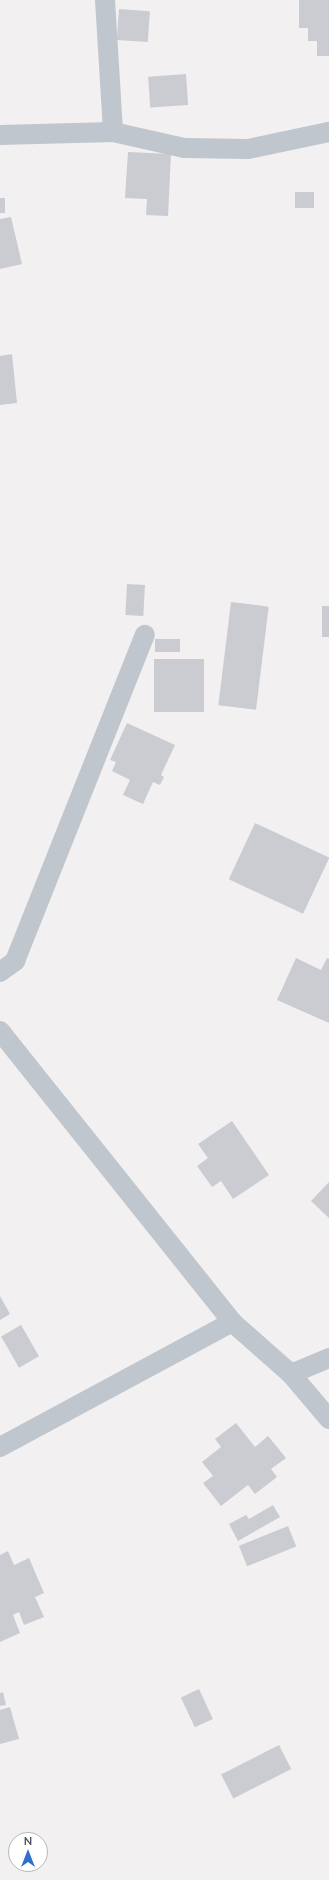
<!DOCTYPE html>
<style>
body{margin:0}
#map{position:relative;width:329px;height:1880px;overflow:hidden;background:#f2f0f0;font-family:Lato,sans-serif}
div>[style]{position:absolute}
.building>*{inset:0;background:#cbccd2;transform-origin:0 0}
.minor>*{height:20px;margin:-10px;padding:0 10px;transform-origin:10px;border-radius:10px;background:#c0c6cd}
span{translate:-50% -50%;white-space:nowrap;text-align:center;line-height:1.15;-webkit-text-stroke:3px #fff;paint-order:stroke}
.north{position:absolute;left:8px;top:1832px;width:40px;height:40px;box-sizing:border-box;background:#fff;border:1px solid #b7babd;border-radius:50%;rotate:0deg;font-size:11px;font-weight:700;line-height:16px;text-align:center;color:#4a525b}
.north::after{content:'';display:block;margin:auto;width:14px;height:18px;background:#306fcc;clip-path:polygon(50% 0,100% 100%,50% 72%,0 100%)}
</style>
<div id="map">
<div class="building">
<i style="clip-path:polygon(299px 0,329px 0,329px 56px,317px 56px,317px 41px,308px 41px,308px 28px,299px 28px)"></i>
<i style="left:119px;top:9px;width:31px;height:31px;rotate:4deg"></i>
<i style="left:186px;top:74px;width:31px;height:38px;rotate:86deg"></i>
<i style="clip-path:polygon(128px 152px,171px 154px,168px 216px,146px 215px,147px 199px,125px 198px)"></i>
<i style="left:314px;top:192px;width:16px;height:19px;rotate:90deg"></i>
<i style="left:0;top:198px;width:5px;height:15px"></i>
<i style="clip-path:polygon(11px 217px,22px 264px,0 269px,0 219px)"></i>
<i style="clip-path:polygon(12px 354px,17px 403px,0 405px,0 356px)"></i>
<i style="left:127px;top:584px;width:18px;height:31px;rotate:3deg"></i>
<i style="left:231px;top:602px;width:38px;height:104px;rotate:7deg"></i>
<i style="left:322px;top:606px;width:7px;height:31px"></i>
<i style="left:155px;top:639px;width:25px;height:13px"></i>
<i style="left:154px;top:659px;width:50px;height:53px"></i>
<i style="clip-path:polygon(127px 723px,175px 745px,161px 775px,164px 777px,160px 785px,153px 782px,143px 804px,123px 795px,130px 780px,112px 771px,116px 762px,110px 760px)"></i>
<i style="left:255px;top:823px;width:82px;height:62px;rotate:25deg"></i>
<i style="clip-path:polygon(296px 958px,321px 970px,327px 958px,329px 959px,329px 1023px,277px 1000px)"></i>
<i style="clip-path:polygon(232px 1121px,269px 1175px,233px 1199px,221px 1181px,212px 1187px,197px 1166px,208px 1158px,198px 1144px)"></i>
<i style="clip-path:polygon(329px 1182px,329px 1218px,311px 1201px)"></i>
<i style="clip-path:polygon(0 1296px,10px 1314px,0 1320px)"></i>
<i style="left:21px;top:1325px;width:36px;height:23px;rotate:60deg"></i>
<i style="clip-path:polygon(236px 1423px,255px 1447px,268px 1436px,286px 1458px,271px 1469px,277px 1477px,255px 1494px,248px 1485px,221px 1506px,203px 1483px,213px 1476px,202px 1462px,221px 1447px,215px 1439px)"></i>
<i style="clip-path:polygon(273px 1505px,280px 1517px,238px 1541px,229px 1524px,246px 1515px,249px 1519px)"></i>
<i style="left:288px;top:1526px;width:22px;height:53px;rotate:68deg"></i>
<i style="clip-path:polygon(8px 1551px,14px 1565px,29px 1558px,44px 1593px,35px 1597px,44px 1617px,24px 1625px,19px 1612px,13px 1615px,20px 1633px,0 1642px,0 1555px)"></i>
<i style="left:199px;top:1689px;width:33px;height:20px;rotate:65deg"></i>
<i style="clip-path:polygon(3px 1692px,6px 1705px,0 1706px,0 1693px)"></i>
<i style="clip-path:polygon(10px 1707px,19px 1739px,0 1744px,0 1710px)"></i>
<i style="left:279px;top:1745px;width:27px;height:65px;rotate:63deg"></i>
</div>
<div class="minor">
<i style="left:105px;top:0;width:132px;rotate:86.5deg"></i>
<i style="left:0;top:135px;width:113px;rotate:-1.5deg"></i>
<i style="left:113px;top:132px;width:73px;rotate:12.7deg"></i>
<i style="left:184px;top:148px;width:64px;rotate:0.9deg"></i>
<i style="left:248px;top:149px;width:83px;rotate:-11.9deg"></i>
<i style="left:0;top:972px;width:19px;rotate:-36deg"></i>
<i style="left:15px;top:961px;width:351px;rotate:-68.3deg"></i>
<i style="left:0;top:1031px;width:372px;rotate:51.4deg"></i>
<i style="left:232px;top:1322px;width:79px;rotate:41.4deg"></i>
<i style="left:291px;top:1374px;width:59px;rotate:49.8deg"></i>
<i style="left:291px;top:1374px;width:41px;rotate:-22.8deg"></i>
<i style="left:0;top:1447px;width:264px;rotate:-28.3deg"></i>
</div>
<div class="north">N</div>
</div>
